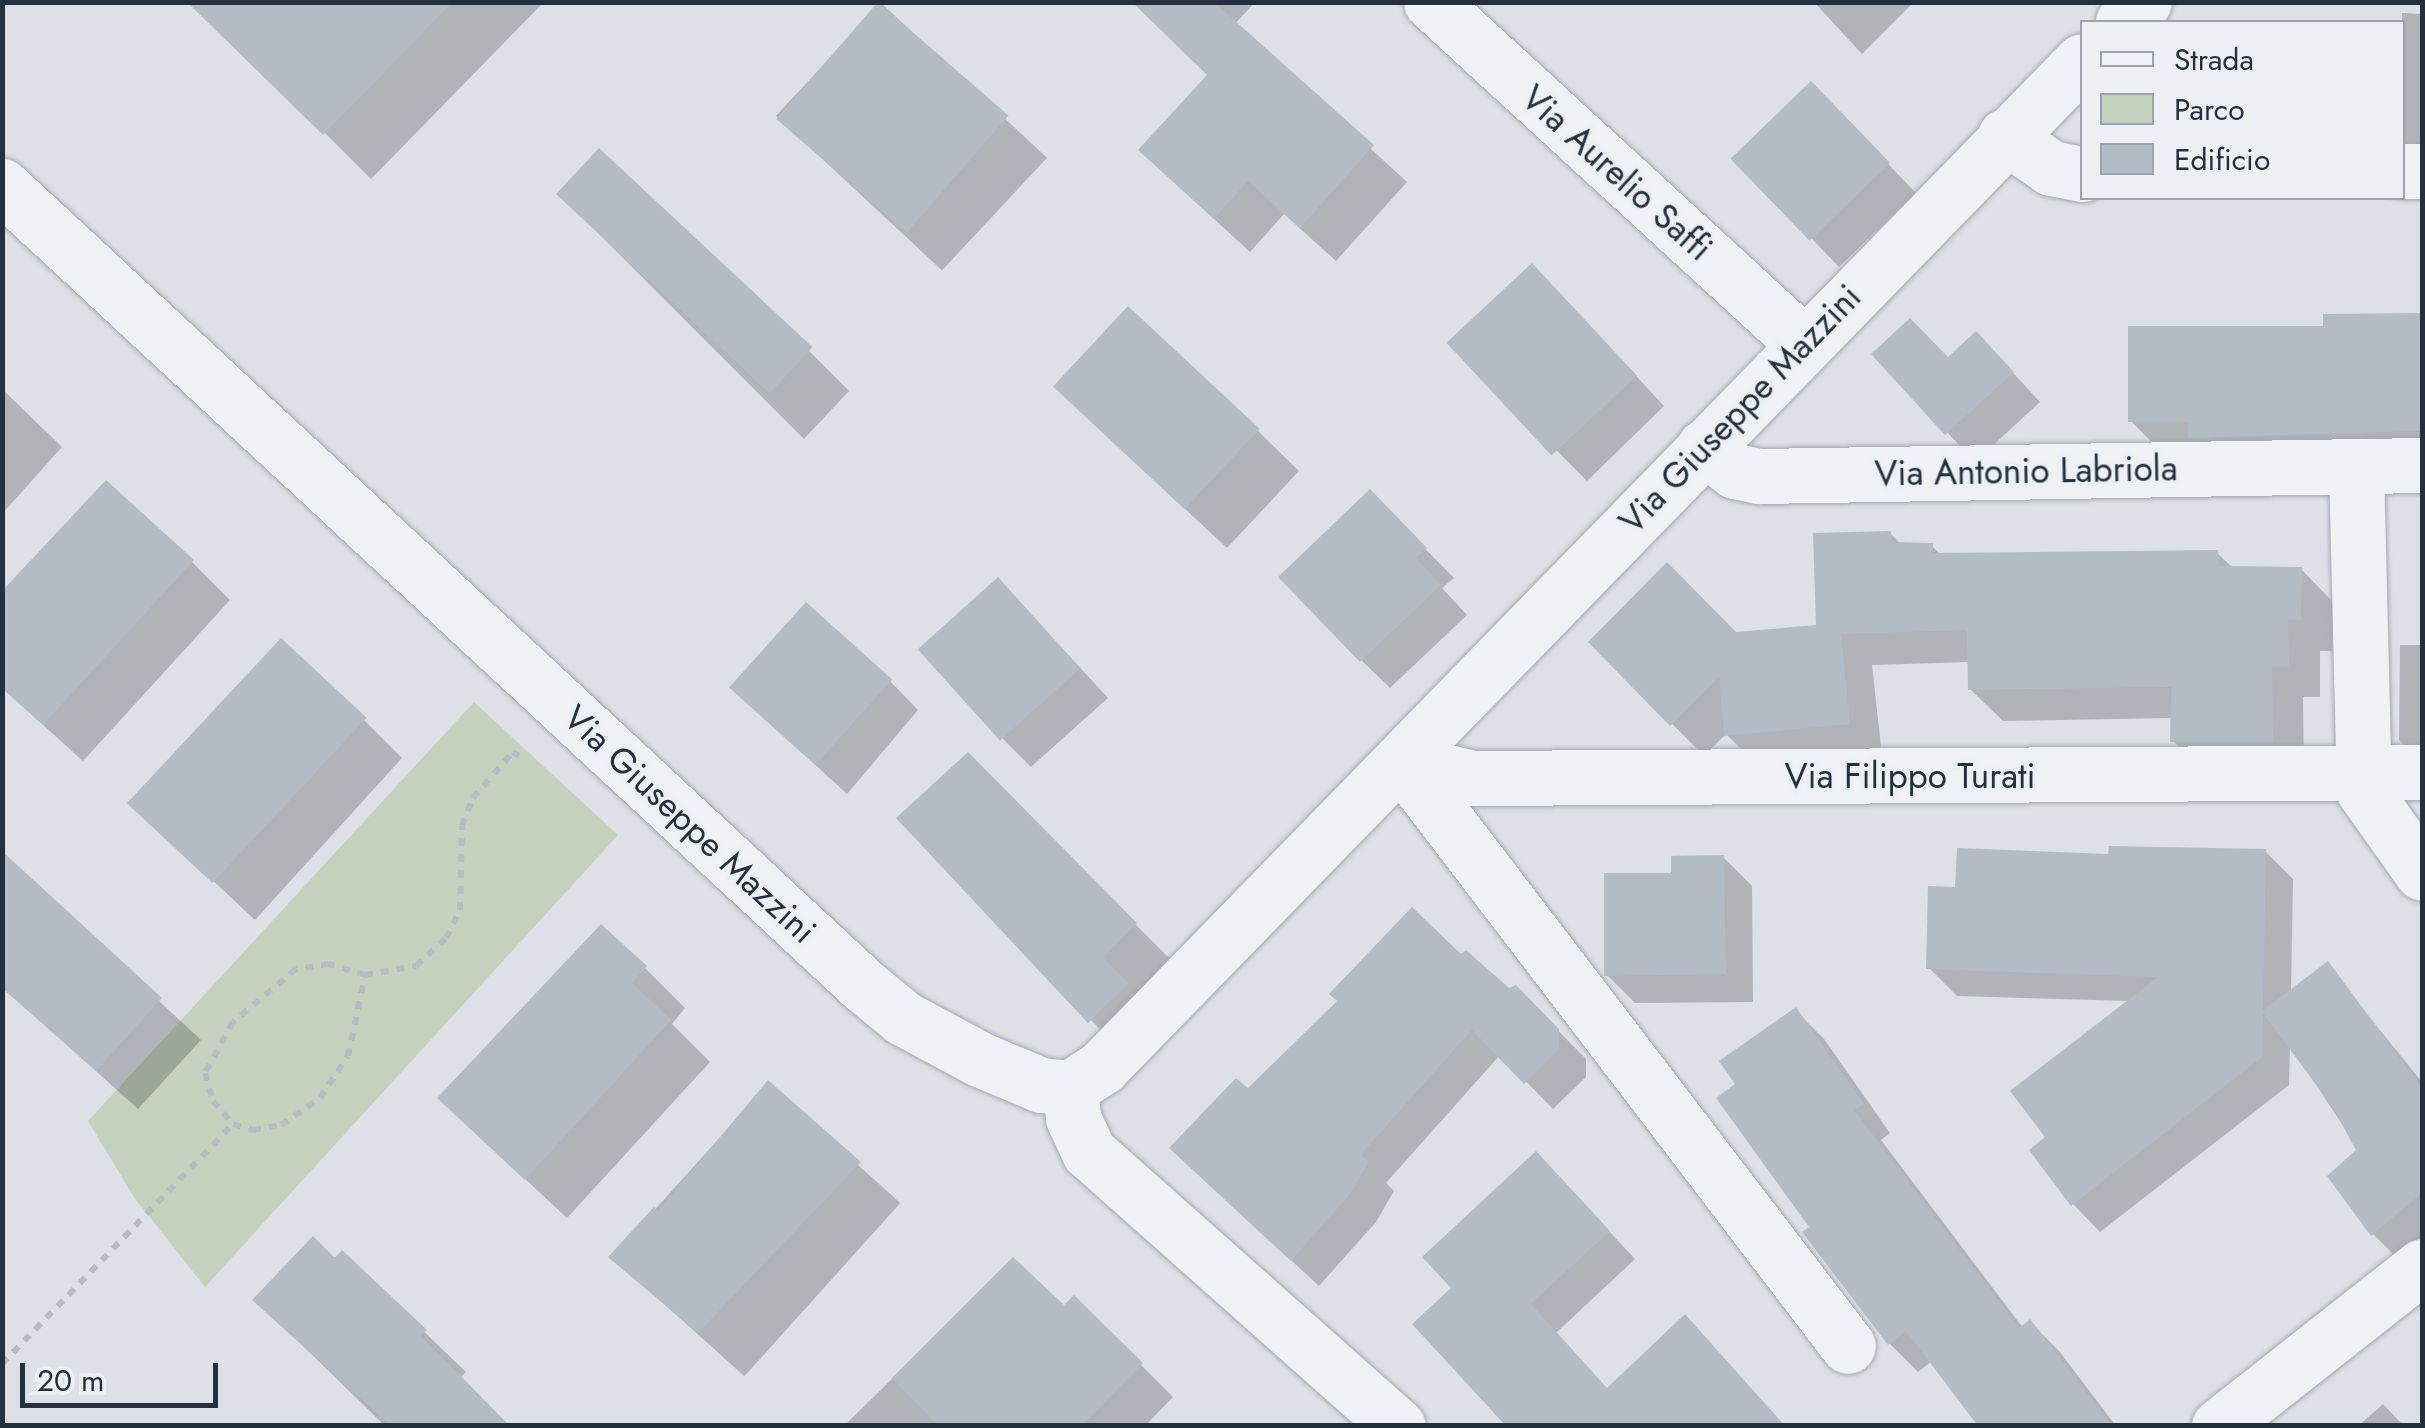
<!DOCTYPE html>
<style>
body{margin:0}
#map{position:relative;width:2425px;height:1428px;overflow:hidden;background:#dce1e7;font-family:Jost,sans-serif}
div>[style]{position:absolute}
.green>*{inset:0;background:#c4d1bd}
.shadow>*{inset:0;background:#0003;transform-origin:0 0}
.building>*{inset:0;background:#b3bbc4;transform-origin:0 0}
.path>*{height:6px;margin-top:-3px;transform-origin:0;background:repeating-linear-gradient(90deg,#b6bcc2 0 8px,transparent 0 16px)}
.roads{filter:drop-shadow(0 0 2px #a1a8b1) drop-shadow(0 0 2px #a1a8b1)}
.minor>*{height:55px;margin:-27.5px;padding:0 27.5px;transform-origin:27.5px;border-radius:27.5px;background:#eff2f5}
span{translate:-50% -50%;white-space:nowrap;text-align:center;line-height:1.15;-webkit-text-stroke:8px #ebf0f5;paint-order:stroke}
.street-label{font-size:35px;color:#25303e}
.frame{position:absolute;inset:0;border:5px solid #25303e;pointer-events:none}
.legend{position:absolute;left:2080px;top:20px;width:325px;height:180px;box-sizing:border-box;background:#ebf0f5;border:2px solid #9ca3ac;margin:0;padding:12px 18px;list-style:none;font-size:30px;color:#25303e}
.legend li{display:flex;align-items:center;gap:20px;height:50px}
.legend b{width:50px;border:2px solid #9ca3ac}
.scale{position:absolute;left:20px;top:1363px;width:198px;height:45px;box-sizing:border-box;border:5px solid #25303e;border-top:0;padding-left:12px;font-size:30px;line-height:35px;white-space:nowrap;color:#25303e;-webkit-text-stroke:8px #ebf0f5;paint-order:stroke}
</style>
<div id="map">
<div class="green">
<i style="clip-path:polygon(474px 702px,618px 835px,205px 1287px,134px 1197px,88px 1121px)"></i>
</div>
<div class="shadow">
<i style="clip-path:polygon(194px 2px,544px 2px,371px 179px)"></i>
<i style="clip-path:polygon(1134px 2px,1255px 2px,1235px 24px,1407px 182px,1336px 261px,1284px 214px,1250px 252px,1177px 185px,1210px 76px)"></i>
<i style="clip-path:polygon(1814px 2px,1914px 2px,1862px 54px)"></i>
<i style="left:881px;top:3px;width:227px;height:154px;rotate:43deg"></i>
<i style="clip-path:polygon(2402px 13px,2422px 14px,2422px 157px,2403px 181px)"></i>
<i style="clip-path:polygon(1839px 113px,1916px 193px,1839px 267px,1734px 158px)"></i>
<i style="clip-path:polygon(558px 193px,809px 351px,849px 391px,804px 439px)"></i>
<i style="clip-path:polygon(1561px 295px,1664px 406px,1587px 481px,1454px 347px)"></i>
<i style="clip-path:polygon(2422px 315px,2422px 467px,2166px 457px,2131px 421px,2326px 328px,2326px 317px)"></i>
<i style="clip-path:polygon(1874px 354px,2004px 363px,2040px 402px,1975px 462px)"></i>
<i style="clip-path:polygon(2px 389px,62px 447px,2px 514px)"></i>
<i style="clip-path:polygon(1096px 426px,1258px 431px,1299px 471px,1227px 548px)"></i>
<i style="clip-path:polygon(1370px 493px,1454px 578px,1442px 588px,1467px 615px,1390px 688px,1361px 660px)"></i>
<i style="clip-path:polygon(1890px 533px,1902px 545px,1932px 546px,1941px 555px,2217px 553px,2233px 568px,2301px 569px,2333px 602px,2332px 651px,2320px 651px,2320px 697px,2303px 697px,2304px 773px,2205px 774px,2173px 741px,2173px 718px,2003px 721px,1970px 689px,1970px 662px,1872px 665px,1882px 755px,1759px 767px,1726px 734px,1704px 756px,1591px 642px,1818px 627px)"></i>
<i style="clip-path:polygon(192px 562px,230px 600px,83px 761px,2px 688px)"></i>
<i style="clip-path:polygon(1026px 609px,1108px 698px,1031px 767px,1003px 739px)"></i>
<i style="clip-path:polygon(2400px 645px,2422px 645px,2422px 763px,2399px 740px)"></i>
<i style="clip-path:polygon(890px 681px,918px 710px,847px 794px,761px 715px)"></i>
<i style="clip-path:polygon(364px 720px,402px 758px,255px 920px,129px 802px)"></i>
<i style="clip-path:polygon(967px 756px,1174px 963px,1128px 1059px,900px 818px)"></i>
<i style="clip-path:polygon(2265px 851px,2293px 879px,2291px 992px,2327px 965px,2422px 1082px,2422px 1243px,2400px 1261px,2373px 1234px,2359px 1150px,2290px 1045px,2289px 1085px,2100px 1232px,2073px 1204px,2049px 1138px,2130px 1001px,1957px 996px,1929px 968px,1957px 890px,2111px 857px)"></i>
<i style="clip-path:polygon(2px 855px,201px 1040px,138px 1109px,2px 986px)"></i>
<i style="clip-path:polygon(1723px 857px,1752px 886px,1753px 1002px,1635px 1003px,1607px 975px,1673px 875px)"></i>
<i style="clip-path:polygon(1461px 958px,1508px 991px,1516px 988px,1586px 1059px,1586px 1077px,1553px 1109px,1500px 1055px,1386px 1183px,1394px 1191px,1376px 1222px,1319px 1286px,1199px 1175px,1249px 1091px)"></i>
<i style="clip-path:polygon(645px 968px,685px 1008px,672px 1024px,710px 1062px,567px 1218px,481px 1138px)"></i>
<i style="clip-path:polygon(1795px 1010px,1824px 1039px,1890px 1133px,1881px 1140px,2023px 1328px,2030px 1322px,2059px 1351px,2116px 1426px,1981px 1426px,1932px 1361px,1918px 1372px,1889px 1343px,1812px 1227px,1739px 1084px)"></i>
<i style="left:768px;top:1084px;width:178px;height:233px;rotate:42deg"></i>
<i style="clip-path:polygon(1562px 1181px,1635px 1259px,1556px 1333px,1608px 1390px,1685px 1317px,1785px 1426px,1506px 1426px,1416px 1324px)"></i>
<i style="clip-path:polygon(342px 1253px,466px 1372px,460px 1378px,508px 1426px,385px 1426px,256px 1300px)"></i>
<i style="clip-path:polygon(1013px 1260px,1064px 1308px,1074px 1298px,1173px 1397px,1145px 1426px,844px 1426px)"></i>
<i style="clip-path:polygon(2383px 1404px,2404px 1426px,2358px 1426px)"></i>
</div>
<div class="building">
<i style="clip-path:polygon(187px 2px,453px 2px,323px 135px)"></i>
<i style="left:878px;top:2px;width:173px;height:155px;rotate:41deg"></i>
<i style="clip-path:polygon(1132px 2px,1214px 2px,1374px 145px,1300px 228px,1248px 181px,1214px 219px,1138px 150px,1207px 75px)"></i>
<i style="left:1811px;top:81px;width:114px;height:112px;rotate:46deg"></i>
<i style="left:599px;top:148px;width:292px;height:63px;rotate:43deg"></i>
<i style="left:1532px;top:263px;width:154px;height:117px;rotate:47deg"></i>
<i style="left:1128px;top:306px;width:180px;height:110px;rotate:43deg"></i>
<i style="clip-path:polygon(2422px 313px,2422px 431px,2188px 438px,2188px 422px,2128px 422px,2128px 326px,2323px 326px,2323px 314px)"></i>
<i style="clip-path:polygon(1910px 318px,1948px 357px,1976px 331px,2014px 372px,1945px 435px,1871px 354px)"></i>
<i style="clip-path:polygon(106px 480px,194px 560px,43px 725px,2px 688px,2px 591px)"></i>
<i style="clip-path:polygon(1370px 489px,1427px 548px,1416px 558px,1441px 585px,1360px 662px,1278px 577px)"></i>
<i style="clip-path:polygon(1891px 531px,1890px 542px,1933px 543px,1933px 553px,2218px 550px,2219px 566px,2302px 567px,2301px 620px,2288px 619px,2289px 666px,2272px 666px,2273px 742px,2170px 742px,2171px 687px,1968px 690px,1967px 630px,1841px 634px,1850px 724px,1724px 736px,1719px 677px,1670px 726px,1588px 642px,1667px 562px,1736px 632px,1816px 625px,1813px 533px)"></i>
<i style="left:998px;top:577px;width:123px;height:108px;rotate:48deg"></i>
<i style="left:806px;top:602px;width:116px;height:115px;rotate:42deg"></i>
<i style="left:281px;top:638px;width:117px;height:226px;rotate:43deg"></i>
<i style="clip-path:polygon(968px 752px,1137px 923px,1103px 958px,1129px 983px,1088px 1023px,896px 818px)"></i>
<i style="clip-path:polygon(2109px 846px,2266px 849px,2263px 1010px,2328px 961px,2422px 1088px,2422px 1193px,2371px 1236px,2327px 1176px,2356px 1150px,2332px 1106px,2263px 1013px,2262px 1057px,2071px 1206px,2029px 1150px,2045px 1137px,2010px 1091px,2158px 977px,1926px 969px,1928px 886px,1955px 887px,1957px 848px,2108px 854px)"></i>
<i style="clip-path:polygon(2px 851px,162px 998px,96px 1071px,2px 988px)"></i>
<i style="clip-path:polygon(1724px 855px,1726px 974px,1604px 976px,1604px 873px,1671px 873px,1671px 856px)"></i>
<i style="clip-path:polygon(1412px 907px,1461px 954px,1466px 950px,1509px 988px,1516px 985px,1559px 1029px,1559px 1049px,1524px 1084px,1472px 1030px,1361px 1154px,1369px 1162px,1350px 1194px,1291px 1261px,1169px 1148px,1236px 1078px,1248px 1088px,1337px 1001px,1329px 994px)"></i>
<i style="clip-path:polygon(601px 924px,647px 966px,632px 983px,671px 1020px,525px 1180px,437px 1098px)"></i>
<i style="clip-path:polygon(1796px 1007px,1864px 1104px,1854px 1110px,2019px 1328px,2030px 1319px,2112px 1426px,1978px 1426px,1906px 1331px,1888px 1345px,1802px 1232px,1809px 1227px,1716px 1098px,1735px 1084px,1719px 1061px)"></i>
<i style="clip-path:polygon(768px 1080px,861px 1162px,698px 1333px,608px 1257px,654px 1207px,658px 1211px)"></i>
<i style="clip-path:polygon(1536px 1151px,1610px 1231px,1531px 1304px,1607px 1388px,1685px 1314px,1785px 1426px,1506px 1426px,1412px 1324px,1451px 1288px,1422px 1257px)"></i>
<i style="clip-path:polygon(313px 1236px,335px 1258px,342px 1250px,427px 1330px,421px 1336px,510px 1426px,391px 1426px,252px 1300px)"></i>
<i style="clip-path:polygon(1013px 1257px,1064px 1305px,1074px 1295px,1143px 1363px,1082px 1426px,938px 1426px,892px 1378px)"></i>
</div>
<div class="path">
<i style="left:365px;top:975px;width:52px;rotate:-10deg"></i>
<i style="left:416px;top:966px;width:41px;rotate:-43deg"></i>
<i style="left:446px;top:938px;width:31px;rotate:-63deg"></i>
<i style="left:460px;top:910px;width:84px;rotate:-88.6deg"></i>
<i style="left:462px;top:826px;width:30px;rotate:-69deg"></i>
<i style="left:473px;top:798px;width:61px;rotate:-49deg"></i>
<i style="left:513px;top:752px;width:7px;rotate:34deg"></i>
<i style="left:2px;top:1364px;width:333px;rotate:-46.1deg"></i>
<i style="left:233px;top:1124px;width:21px;rotate:17deg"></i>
<i style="left:253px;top:1130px;width:28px;rotate:-10deg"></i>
<i style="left:281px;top:1125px;width:47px;rotate:-34.7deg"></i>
<i style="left:320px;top:1098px;width:50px;rotate:-56.3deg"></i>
<i style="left:348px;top:1056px;width:83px;rotate:-78.1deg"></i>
<i style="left:365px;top:975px;width:38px;rotate:-163deg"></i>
<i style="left:329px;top:964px;width:33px;rotate:171deg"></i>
<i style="left:296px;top:969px;width:82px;rotate:139.9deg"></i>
<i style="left:233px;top:1022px;width:58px;rotate:118.8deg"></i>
<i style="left:205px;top:1073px;width:29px;rotate:74deg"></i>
<i style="left:213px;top:1101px;width:30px;rotate:49deg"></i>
</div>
<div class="roads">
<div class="minor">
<i style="left:1431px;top:2px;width:505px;rotate:42.51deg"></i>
<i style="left:2123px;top:22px;width:29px;rotate:-44deg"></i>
<i style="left:2005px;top:136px;width:56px;rotate:34.8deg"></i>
<i style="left:2051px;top:168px;width:32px;rotate:11deg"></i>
<i style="left:2402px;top:171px;width:20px"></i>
<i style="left:2px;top:186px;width:1175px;rotate:42.86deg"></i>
<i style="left:863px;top:985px;width:52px;rotate:39.5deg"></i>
<i style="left:903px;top:1018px;width:86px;rotate:28.3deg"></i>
<i style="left:979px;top:1059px;width:67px;rotate:22.8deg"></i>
<i style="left:1041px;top:1085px;width:29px;rotate:6deg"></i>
<i style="left:1070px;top:1088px;width:38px;rotate:-33deg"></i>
<i style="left:1102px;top:1067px;width:1404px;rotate:-45.75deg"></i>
<i style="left:1704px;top:447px;width:39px;rotate:38deg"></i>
<i style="left:1735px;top:471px;width:25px;rotate:12deg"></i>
<i style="left:1759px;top:476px;width:663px;rotate:-0.95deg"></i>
<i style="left:2356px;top:466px;width:325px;rotate:88.6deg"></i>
<i style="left:2364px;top:791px;width:100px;rotate:54.7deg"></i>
<i style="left:1401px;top:761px;width:74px;rotate:13.3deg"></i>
<i style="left:1473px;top:778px;width:949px;rotate:-0.36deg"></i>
<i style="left:1401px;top:761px;width:736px;rotate:52.62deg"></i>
<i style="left:1070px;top:1088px;width:30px;rotate:84deg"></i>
<i style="left:1073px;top:1118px;width:38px;rotate:65deg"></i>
<i style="left:1089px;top:1152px;width:413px;rotate:41.6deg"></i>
<i style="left:2219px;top:1426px;width:258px;rotate:-38.2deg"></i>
</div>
</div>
<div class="street-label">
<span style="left:1617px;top:173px;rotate:42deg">Via Aurelio Saffi</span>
<span style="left:1740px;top:409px;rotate:-46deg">Via Giuseppe Mazzini</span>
<span style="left:2026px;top:471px;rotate:-1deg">Via Antonio Labriola</span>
<span style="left:1910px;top:776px">Via Filippo Turati</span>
<span style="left:690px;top:824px;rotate:43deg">Via Giuseppe Mazzini</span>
</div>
<div class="frame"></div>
<ul class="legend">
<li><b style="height:12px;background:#eff2f5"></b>Strada</li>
<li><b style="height:28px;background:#c4d1bd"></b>Parco</li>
<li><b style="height:28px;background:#b3bbc4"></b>Edificio</li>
</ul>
<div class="scale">20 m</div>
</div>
